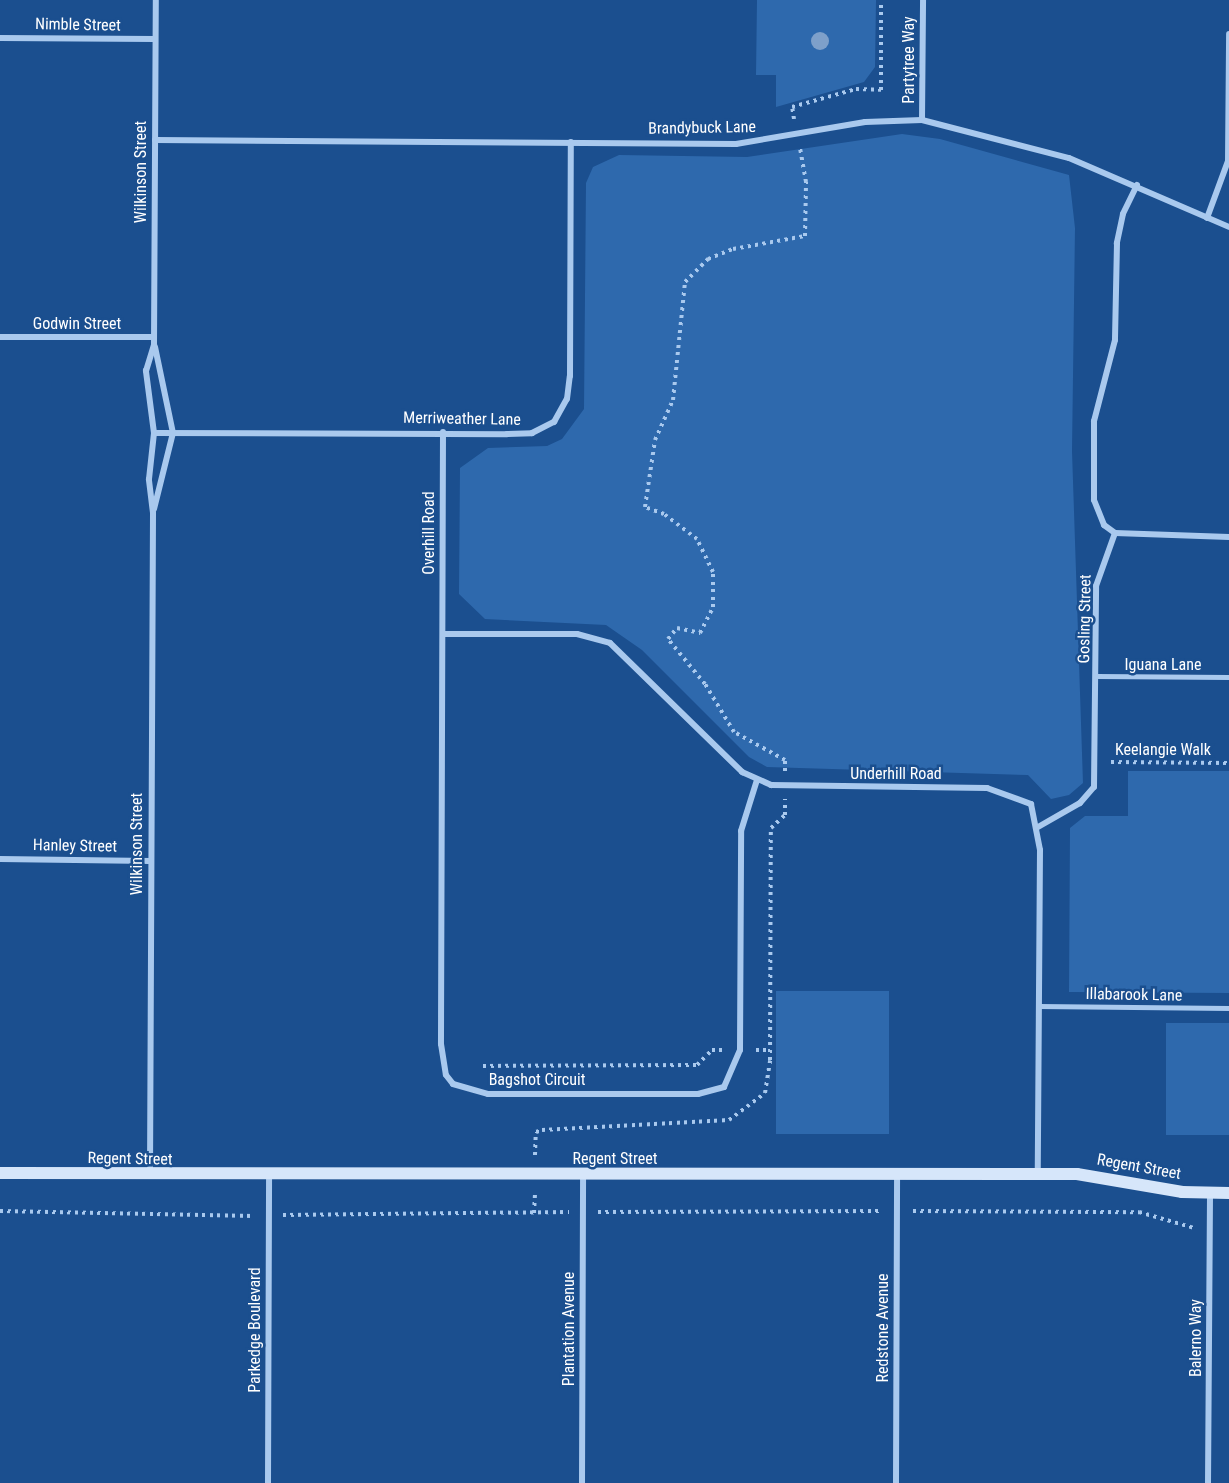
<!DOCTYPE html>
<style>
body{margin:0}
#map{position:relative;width:1229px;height:1483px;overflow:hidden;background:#1b4f8f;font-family:"Roboto Condensed",sans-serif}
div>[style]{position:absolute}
.green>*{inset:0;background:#2e69ad;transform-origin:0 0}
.path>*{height:4px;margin-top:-2px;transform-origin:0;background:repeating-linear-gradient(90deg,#a9c9ee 0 3px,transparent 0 7.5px)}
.lane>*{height:4.5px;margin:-2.25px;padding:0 2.25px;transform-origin:2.25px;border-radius:2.25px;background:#a9c9ee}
.street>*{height:6px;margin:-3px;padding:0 3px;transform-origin:3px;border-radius:3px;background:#a9c9ee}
.secondary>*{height:12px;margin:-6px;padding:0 6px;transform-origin:6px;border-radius:6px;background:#d6e6fa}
.trees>*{width:18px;height:18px;margin:-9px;border-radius:50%;background:#7ea0ca}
span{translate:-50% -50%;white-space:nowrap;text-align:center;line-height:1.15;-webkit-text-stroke:5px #1b4f8f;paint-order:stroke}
.street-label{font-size:16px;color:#fff}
</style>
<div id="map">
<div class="green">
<i style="clip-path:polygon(757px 0,876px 0,875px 67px,864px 82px,776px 107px,776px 75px,756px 75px)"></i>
<i style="clip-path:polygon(902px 134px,940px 139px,1069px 175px,1075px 228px,1072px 451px,1083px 783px,1069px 795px,1051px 799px,1028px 775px,767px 767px,749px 757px,642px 650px,606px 625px,485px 619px,459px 594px,460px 468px,488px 448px,547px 446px,562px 439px,584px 409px,586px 183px,593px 167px,619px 155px,747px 157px)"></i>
<i style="clip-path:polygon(1128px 771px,1229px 771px,1229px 993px,1069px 992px,1070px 828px,1085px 816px,1128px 816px)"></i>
<i style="left:776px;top:991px;width:113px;height:143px"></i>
<i style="left:1166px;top:1023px;width:63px;height:112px"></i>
</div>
<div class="path">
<i style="left:794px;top:119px;width:12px;rotate:-99deg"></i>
<i style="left:792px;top:107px;width:66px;rotate:-15.7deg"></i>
<i style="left:856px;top:89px;width:25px;rotate:2deg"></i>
<i style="left:881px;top:90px;width:90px;rotate:-90deg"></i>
<i style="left:1111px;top:762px;width:118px;rotate:0.5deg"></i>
<i style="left:785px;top:771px;width:11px;rotate:-90deg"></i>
<i style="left:785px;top:760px;width:58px;rotate:-151.2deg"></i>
<i style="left:734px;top:732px;width:56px;rotate:-121.1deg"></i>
<i style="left:705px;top:684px;width:58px;rotate:-129.4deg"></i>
<i style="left:668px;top:639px;width:14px;rotate:-51deg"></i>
<i style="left:677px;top:628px;width:24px;rotate:12deg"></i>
<i style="left:700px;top:633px;width:29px;rotate:-63deg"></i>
<i style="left:713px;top:607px;width:35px;rotate:-90deg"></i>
<i style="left:713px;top:572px;width:37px;rotate:-116deg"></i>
<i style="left:697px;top:539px;width:41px;rotate:-142.9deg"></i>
<i style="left:664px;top:514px;width:20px;rotate:-160deg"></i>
<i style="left:645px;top:507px;width:68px;rotate:-81.5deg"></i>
<i style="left:655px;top:440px;width:44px;rotate:-65.8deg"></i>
<i style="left:673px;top:400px;width:119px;rotate:-84.2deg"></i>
<i style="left:685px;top:282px;width:33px;rotate:-45deg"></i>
<i style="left:708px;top:259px;width:27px;rotate:-22deg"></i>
<i style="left:733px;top:249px;width:73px;rotate:-10.2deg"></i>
<i style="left:805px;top:236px;width:54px;rotate:-88.9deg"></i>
<i style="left:806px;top:182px;width:36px;rotate:-100deg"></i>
<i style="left:756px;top:1050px;width:15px"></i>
<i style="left:483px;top:1066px;width:214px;rotate:-0.3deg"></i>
<i style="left:697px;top:1065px;width:21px;rotate:-45deg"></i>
<i style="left:712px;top:1050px;width:13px"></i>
<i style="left:535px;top:1155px;width:23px;rotate:-88deg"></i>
<i style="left:536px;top:1132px;width:6px;rotate:-18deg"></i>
<i style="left:542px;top:1130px;width:187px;rotate:-3.1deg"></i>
<i style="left:729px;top:1120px;width:45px;rotate:-36.9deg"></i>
<i style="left:765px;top:1093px;width:33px;rotate:-81deg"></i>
<i style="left:770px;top:1060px;width:232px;rotate:-89.8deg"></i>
<i style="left:771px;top:828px;width:19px;rotate:-43deg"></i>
<i style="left:785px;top:815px;width:16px;rotate:-90deg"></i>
<i style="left:0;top:1211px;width:254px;rotate:1.1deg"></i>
<i style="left:913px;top:1211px;width:226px;rotate:0.3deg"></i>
<i style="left:1139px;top:1212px;width:57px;rotate:16.2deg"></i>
<i style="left:598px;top:1212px;width:283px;rotate:-0.2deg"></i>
<i style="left:534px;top:1213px;width:21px;rotate:-87deg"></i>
<i style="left:283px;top:1215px;width:286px;rotate:-0.6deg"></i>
</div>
<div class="lane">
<i style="left:1097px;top:676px;width:132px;rotate:0.4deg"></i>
<i style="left:1039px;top:1006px;width:190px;rotate:0.6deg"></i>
</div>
<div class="street">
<i style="left:0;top:38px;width:155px;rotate:0.4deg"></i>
<i style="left:922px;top:120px;width:120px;rotate:-89.5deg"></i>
<i style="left:155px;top:140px;width:581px;rotate:0.39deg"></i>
<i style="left:736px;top:144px;width:131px;rotate:-9.7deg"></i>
<i style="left:865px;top:122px;width:57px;rotate:-2deg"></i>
<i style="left:922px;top:120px;width:152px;rotate:14.5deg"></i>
<i style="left:1069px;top:158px;width:174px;rotate:23.3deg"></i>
<i style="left:1137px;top:185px;width:32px;rotate:116deg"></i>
<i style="left:1123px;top:214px;width:30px;rotate:102deg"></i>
<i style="left:1117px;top:243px;width:97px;rotate:91.2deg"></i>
<i style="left:1115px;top:340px;width:84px;rotate:104.5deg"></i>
<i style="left:1094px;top:421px;width:79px;rotate:90deg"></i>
<i style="left:1094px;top:500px;width:27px;rotate:68deg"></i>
<i style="left:1104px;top:525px;width:14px;rotate:36deg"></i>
<i style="left:1115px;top:533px;width:114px;rotate:2deg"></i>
<i style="left:1207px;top:218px;width:61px;rotate:-69.8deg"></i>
<i style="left:1228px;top:161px;width:127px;rotate:-89.5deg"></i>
<i style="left:0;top:337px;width:154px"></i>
<i style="left:443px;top:432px;width:612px;rotate:90.19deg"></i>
<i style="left:441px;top:1044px;width:31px;rotate:81deg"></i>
<i style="left:446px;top:1075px;width:11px;rotate:52deg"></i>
<i style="left:453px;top:1084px;width:36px;rotate:16deg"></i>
<i style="left:488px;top:1094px;width:210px"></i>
<i style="left:698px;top:1094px;width:27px;rotate:-15deg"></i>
<i style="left:724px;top:1087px;width:40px;rotate:-66.6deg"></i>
<i style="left:740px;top:1050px;width:219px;rotate:-89.7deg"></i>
<i style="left:741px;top:831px;width:53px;rotate:-72.6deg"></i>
<i style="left:154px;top:433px;width:353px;rotate:0.2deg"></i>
<i style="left:507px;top:434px;width:25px;rotate:-2deg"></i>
<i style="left:532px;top:433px;width:25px;rotate:-27deg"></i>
<i style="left:554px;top:422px;width:26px;rotate:-61deg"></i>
<i style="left:567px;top:399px;width:23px;rotate:-83deg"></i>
<i style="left:570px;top:376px;width:234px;rotate:-89.8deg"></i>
<i style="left:154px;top:509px;width:78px;rotate:-76deg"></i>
<i style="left:173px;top:433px;width:88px;rotate:-101.8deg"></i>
<i style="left:443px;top:634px;width:134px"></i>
<i style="left:577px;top:634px;width:34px;rotate:15deg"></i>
<i style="left:610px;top:643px;width:185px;rotate:44.3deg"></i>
<i style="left:742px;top:772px;width:32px;rotate:24deg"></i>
<i style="left:771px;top:785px;width:216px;rotate:0.8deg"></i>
<i style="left:987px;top:788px;width:47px;rotate:20deg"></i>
<i style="left:1031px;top:804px;width:47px;rotate:78.9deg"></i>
<i style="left:1040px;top:850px;width:323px;rotate:90.4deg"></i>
<i style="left:1038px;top:827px;width:48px;rotate:-29.7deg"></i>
<i style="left:1080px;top:803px;width:21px;rotate:-49deg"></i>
<i style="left:1094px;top:787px;width:201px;rotate:-89.4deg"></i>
<i style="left:1096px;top:586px;width:56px;rotate:-70.3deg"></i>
<i style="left:0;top:859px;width:150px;rotate:0.8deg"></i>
<i style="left:150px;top:1175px;width:662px;rotate:-89.74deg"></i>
<i style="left:153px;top:513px;width:34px;rotate:-97deg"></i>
<i style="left:149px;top:479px;width:46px;rotate:-83.8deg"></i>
<i style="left:154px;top:433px;width:63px;rotate:-97.4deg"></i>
<i style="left:146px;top:371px;width:27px;rotate:-73deg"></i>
<i style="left:154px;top:345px;width:345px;rotate:-89.7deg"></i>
<i style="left:268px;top:1483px;width:306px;rotate:-89.8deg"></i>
<i style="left:582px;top:1483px;width:308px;rotate:-89.8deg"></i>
<i style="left:896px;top:1483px;width:309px;rotate:-89.8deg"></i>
<i style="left:1208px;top:1483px;width:289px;rotate:-89.6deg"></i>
</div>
<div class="secondary">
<i style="left:0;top:1173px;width:1077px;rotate:0.05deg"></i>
<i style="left:1077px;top:1174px;width:107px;rotate:9.7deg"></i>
<i style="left:1182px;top:1192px;width:47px;rotate:1.2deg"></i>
</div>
<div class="trees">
<i style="left:820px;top:41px"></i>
</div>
<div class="street-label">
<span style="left:78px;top:25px;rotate:1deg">Nimble Street</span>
<span style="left:909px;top:60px;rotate:-90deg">Partytree Way</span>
<span style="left:702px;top:128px;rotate:-1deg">Brandybuck Lane</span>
<span style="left:141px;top:172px;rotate:-90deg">Wilkinson Street</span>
<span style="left:77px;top:324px">Godwin Street</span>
<span style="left:462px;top:419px;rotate:1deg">Merriweather Lane</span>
<span style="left:429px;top:533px;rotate:-90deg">Overhill Road</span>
<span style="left:1085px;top:619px;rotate:-89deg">Gosling Street</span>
<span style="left:1163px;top:665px">Iguana Lane</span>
<span style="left:1163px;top:750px">Keelangie Walk</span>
<span style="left:896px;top:774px">Underhill Road</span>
<span style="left:137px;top:844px;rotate:-90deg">Wilkinson Street</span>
<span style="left:75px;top:846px;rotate:1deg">Hanley Street</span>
<span style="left:1134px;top:995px;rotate:1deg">Illabarook Lane</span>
<span style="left:537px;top:1080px">Bagshot Circuit</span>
<span style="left:130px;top:1159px;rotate:1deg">Regent Street</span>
<span style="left:615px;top:1159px">Regent Street</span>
<span style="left:1139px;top:1167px;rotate:10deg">Regent Street</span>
<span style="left:883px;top:1328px;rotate:-90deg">Redstone Avenue</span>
<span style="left:569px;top:1329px;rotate:-90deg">Plantation Avenue</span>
<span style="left:255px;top:1330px;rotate:-90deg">Parkedge Boulevard</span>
<span style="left:1196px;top:1338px;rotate:-90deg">Balerno Way</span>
</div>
</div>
